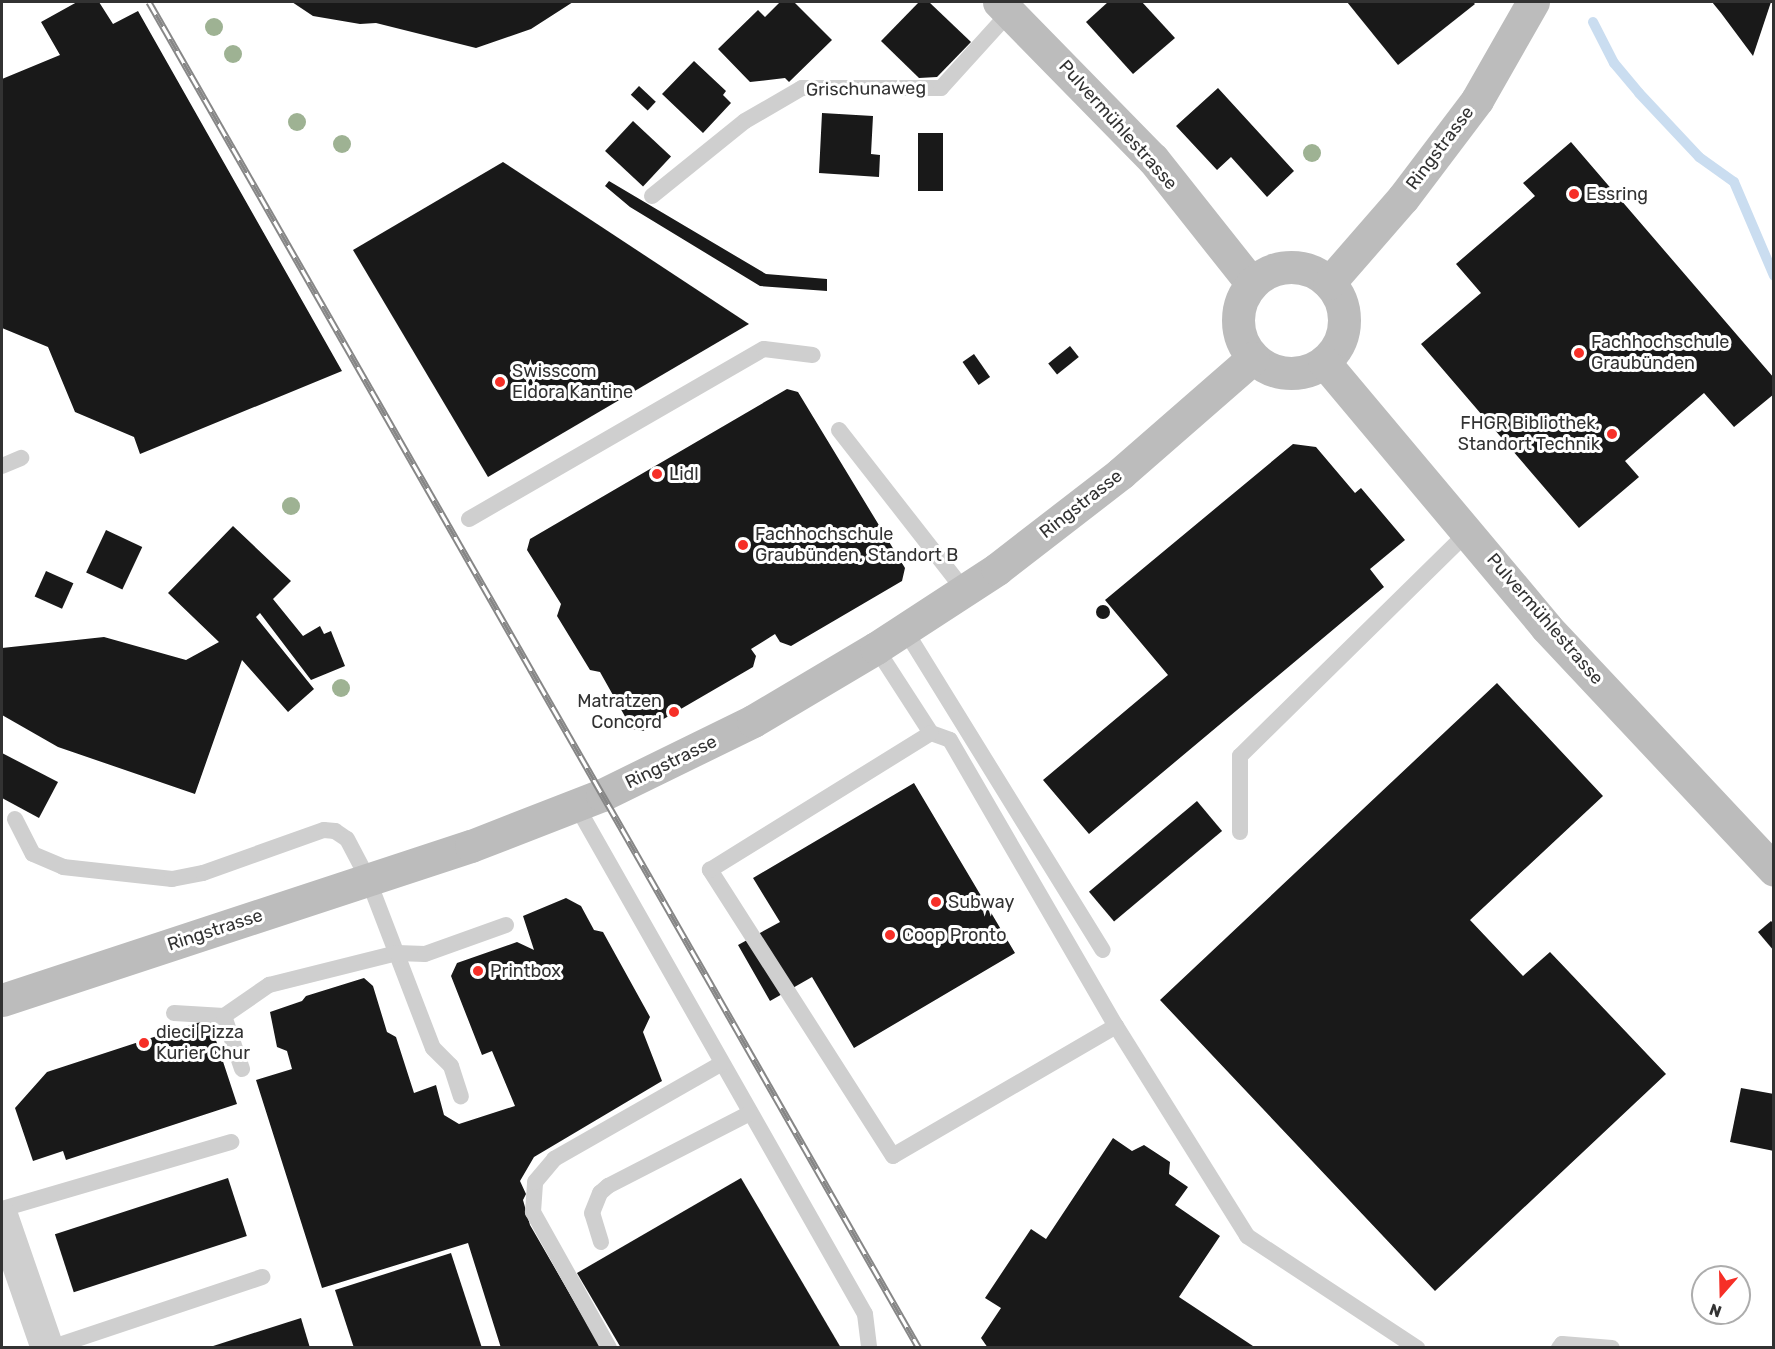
<!DOCTYPE html>
<meta charset="utf-8">
<style>
body{margin:0}
#map{position:relative;width:1775px;height:1349px;overflow:hidden;background:#fff;font-family:Rubik,sans-serif}
div>[style]{position:absolute}
.stream>*{height:10px;margin:-5px;padding:0 5px;transform-origin:5px;border-radius:5px;background:#caddf0}
.building>*{inset:0;background:#191919;transform-origin:0 0}
.round{border-radius:50%}
.lane>*{height:16px;margin:-8px;padding:0 8px;transform-origin:8px;border-radius:8px;background:#cfcfcf}
.street>*{height:33px;margin:-16.5px;padding:0 16.5px;transform-origin:16.5px;border-radius:16.5px;background:#cfcfcf}
.secondary>*{height:33px;margin:-16.5px;padding:0 16.5px;transform-origin:16.5px;border-radius:16.5px;background:#bcbcbc}
.secondary>.ring{margin:-16.5px;padding:0;box-sizing:content-box;background:none;border:33px solid #bcbcbc;border-radius:50%}
.rail>*{height:7px;margin-top:-3.5px;transform-origin:0;background:repeating-linear-gradient(90deg,#fff 0 14px,#878787 0 28px);box-sizing:border-box;border-block:2px solid #878787}
.trees>*{width:18px;height:18px;margin:-9px;border-radius:50%;background:#9eb293}
.dots>*{width:16px;height:16px;translate:-50% -50%;box-sizing:border-box;border:3px solid #fff;border-radius:50%}
span{translate:-50% -50%;white-space:nowrap;text-align:center;line-height:1.15;-webkit-text-stroke:6px #fff;paint-order:stroke}
.street-label{font-size:18px;color:#323232}
.poi-label{font-size:18px;color:#323232}
.left{translate:0 -50%;text-align:left}
.right{translate:-100% -50%;text-align:right}
.frame{position:absolute;inset:0;border:3px solid #323232;pointer-events:none}
.north{position:absolute;left:1691px;top:1265px;width:60px;height:60px;box-sizing:border-box;background:#fff;border:2px solid #adadad;border-radius:50%;rotate:200deg;font-size:16px;font-weight:700;line-height:24px;text-align:center;color:#323232}
.north::after{content:'';display:block;margin:auto;width:21px;height:27px;background:#f62f27;clip-path:polygon(50% 0,100% 100%,50% 72%,0 100%)}
</style>
<div id="map">
<div class="stream">
<i style="left:1593px;top:22px;width:46px;rotate:62.9deg"></i>
<i style="left:1614px;top:63px;width:39px;rotate:50deg"></i>
<i style="left:1639px;top:93px;width:88px;rotate:46.8deg"></i>
<i style="left:1699px;top:157px;width:43px;rotate:35.5deg"></i>
<i style="left:1734px;top:182px;width:102px;rotate:66.9deg"></i>
</div>
<div class="building">
<i style="clip-path:polygon(77px 2px,99px 2px,113px 24px,138px 11px,342px 371px,140px 454px,134px 437px,75px 412px,48px 347px,2px 328px,2px 79px,60px 55px,41px 22px)"></i>
<i style="clip-path:polygon(292px 2px,573px 2px,531px 29px,476px 48px,376px 23px,360px 24px,313px 16px)"></i>
<i style="clip-path:polygon(780px 2px,794px 2px,832px 40px,789px 82px,785px 78px,750px 82px,718px 49px,758px 10px,765px 17px)"></i>
<i style="clip-path:polygon(919px 2px,929px 2px,971px 42px,937px 77px,919px 78px,881px 41px)"></i>
<i style="clip-path:polygon(1108px 2px,1142px 2px,1175px 38px,1133px 74px,1086px 22px)"></i>
<i style="clip-path:polygon(1347px 2px,1473px 2px,1475px 4px,1398px 65px)"></i>
<i style="clip-path:polygon(1712px 2px,1771px 2px,1753px 56px,1721px 13px)"></i>
<i style="clip-path:polygon(694px 61px,726px 91px,723px 95px,731px 103px,703px 133px,662px 94px)"></i>
<i style="left:639px;top:86px;width:23px;height:12px;rotate:43deg"></i>
<i style="clip-path:polygon(1218px 88px,1294px 171px,1267px 197px,1231px 157px,1217px 170px,1176px 126px)"></i>
<i style="clip-path:polygon(822px 113px,873px 116px,871px 154px,880px 155px,879px 177px,819px 173px)"></i>
<i style="left:633px;top:121px;width:52px;height:41px;rotate:43deg"></i>
<i style="left:918px;top:133px;width:25px;height:58px"></i>
<i style="clip-path:polygon(1571px 142px,1774px 378px,1774px 394px,1734px 427px,1704px 393px,1625px 461px,1639px 477px,1579px 528px,1421px 344px,1481px 293px,1456px 264px,1535px 196px,1523px 183px)"></i>
<i style="clip-path:polygon(503px 162px,749px 324px,488px 477px,353px 250px)"></i>
<i style="clip-path:polygon(609px 181px,766px 274px,827px 279px,827px 291px,760px 286px,630px 207px,605px 186px)"></i>
<i style="left:1070px;top:346px;width:14px;height:28px;rotate:51deg"></i>
<i style="left:974px;top:354px;width:28px;height:14px;rotate:55deg"></i>
<i style="clip-path:polygon(787px 389px,798px 392px,905px 568px,902px 581px,791px 646px,780px 642px,775px 634px,751px 649px,756px 656px,753px 667px,643px 731px,632px 729px,600px 672px,590px 670px,557px 616px,561px 604px,527px 550px,530px 539px)"></i>
<i style="clip-path:polygon(1293px 444px,1316px 447px,1355px 493px,1361px 488px,1405px 540px,1370px 569px,1384px 587px,1089px 834px,1043px 780px,1168px 675px,1105px 600px)"></i>
<i style="clip-path:polygon(233px 526px,291px 581px,273px 599px,303px 636px,320px 626px,324px 634px,331px 631px,345px 666px,311px 680px,260px 613px,256px 617px,314px 689px,288px 712px,242px 660px,195px 794px,58px 747px,2px 715px,2px 648px,104px 637px,186px 660px,219px 642px,168px 593px)"></i>
<i style="left:106px;top:530px;width:40px;height:47px;rotate:25deg"></i>
<i style="left:46px;top:571px;width:30px;height:28px;rotate:24deg"></i>
<i class="round" style="left:1096px;top:605px;width:14px;height:14px"></i>
<i style="clip-path:polygon(1497px 683px,1603px 796px,1470px 920px,1523px 976px,1550px 952px,1666px 1074px,1435px 1291px,1160px 1000px)"></i>
<i style="clip-path:polygon(2px 753px,58px 782px,39px 818px,2px 798px)"></i>
<i style="clip-path:polygon(914px 783px,1015px 953px,854px 1048px,812px 977px,770px 1001px,738px 945px,780px 922px,753px 878px)"></i>
<i style="left:1197px;top:801px;width:39px;height:141px;rotate:50deg"></i>
<i style="clip-path:polygon(566px 898px,581px 906px,594px 930px,603px 932px,650px 1017px,643px 1032px,662px 1081px,534px 1157px,520px 1181px,526px 1194px,523px 1200px,530px 1225px,601px 1348px,501px 1348px,468px 1243px,322px 1288px,256px 1080px,292px 1069px,287px 1051px,277px 1047px,270px 1012px,302px 1001px,306px 996px,364px 978px,373px 986px,387px 1032px,396px 1037px,414px 1093px,436px 1085px,444px 1115px,459px 1124px,515px 1106px,492px 1051px,482px 1055px,451px 976px,457px 963px,517px 942px,534px 950px,523px 916px)"></i>
<i style="clip-path:polygon(1771px 921px,1774px 924px,1774px 951px,1758px 932px)"></i>
<i style="clip-path:polygon(209px 1019px,237px 1104px,66px 1160px,63px 1151px,33px 1161px,15px 1108px,47px 1072px)"></i>
<i style="clip-path:polygon(1741px 1088px,1774px 1094px,1774px 1151px,1730px 1142px)"></i>
<i style="clip-path:polygon(1113px 1138px,1132px 1151px,1144px 1145px,1170px 1162px,1169px 1174px,1188px 1187px,1175px 1205px,1220px 1236px,1179px 1297px,1256px 1348px,988px 1348px,981px 1338px,1001px 1308px,985px 1298px,1031px 1229px,1046px 1239px)"></i>
<i style="left:228px;top:1178px;width:61px;height:182px;rotate:72deg"></i>
<i style="clip-path:polygon(741px 1178px,841px 1348px,621px 1348px,577px 1273px)"></i>
<i style="clip-path:polygon(451px 1253px,482px 1348px,354px 1348px,335px 1290px)"></i>
<i style="clip-path:polygon(301px 1318px,310px 1348px,210px 1348px,210px 1347px)"></i>
</div>
<div class="lane">
<i style="left:652px;top:196px;width:119px;rotate:-38.9deg"></i>
<i style="left:745px;top:121px;width:66px;rotate:-30.1deg"></i>
<i style="left:802px;top:88px;width:139px"></i>
<i style="left:941px;top:88px;width:103px;rotate:-47.8deg"></i>
<i style="left:839px;top:430px;width:204px;rotate:52deg"></i>
<i style="left:2px;top:466px;width:21px;rotate:-23deg"></i>
<i style="left:469px;top:519px;width:340px;rotate:-30deg"></i>
<i style="left:764px;top:349px;width:49px;rotate:7deg"></i>
<i style="left:905px;top:630px;width:376px;rotate:58.3deg"></i>
<i style="left:876px;top:648px;width:101px;rotate:57.1deg"></i>
<i style="left:931px;top:733px;width:20px;rotate:20deg"></i>
<i style="left:950px;top:740px;width:331px;rotate:59.9deg"></i>
<i style="left:1116px;top:1026px;width:258px;rotate:149.8deg"></i>
<i style="left:893px;top:1156px;width:340px;rotate:-122.6deg"></i>
<i style="left:710px;top:870px;width:260px;rotate:-31.8deg"></i>
<i style="left:576px;top:805px;width:585px;rotate:60.41deg"></i>
<i style="left:865px;top:1314px;width:34px;rotate:83deg"></i>
<i style="left:15px;top:819px;width:39px;rotate:63deg"></i>
<i style="left:33px;top:854px;width:33px;rotate:23deg"></i>
<i style="left:63px;top:867px;width:110px;rotate:6.3deg"></i>
<i style="left:172px;top:879px;width:32px;rotate:-11deg"></i>
<i style="left:203px;top:873px;width:128px;rotate:-19.6deg"></i>
<i style="left:324px;top:830px;width:11px;rotate:5deg"></i>
<i style="left:335px;top:831px;width:14px;rotate:34deg"></i>
<i style="left:347px;top:839px;width:45px;rotate:62.3deg"></i>
<i style="left:368px;top:879px;width:181px;rotate:69deg"></i>
<i style="left:433px;top:1048px;width:25px;rotate:45deg"></i>
<i style="left:451px;top:1066px;width:32px;rotate:72deg"></i>
<i style="left:1240px;top:832px;width:76px;rotate:-90deg"></i>
<i style="left:1240px;top:756px;width:321px;rotate:-44.5deg"></i>
<i style="left:174px;top:1013px;width:50px;rotate:3.4deg"></i>
<i style="left:224px;top:1016px;width:55px;rotate:-34.6deg"></i>
<i style="left:269px;top:985px;width:132px;rotate:-14deg"></i>
<i style="left:397px;top:953px;width:28px;rotate:2deg"></i>
<i style="left:425px;top:954px;width:86px;rotate:-19.7deg"></i>
<i style="left:224px;top:1016px;width:56px;rotate:71.2deg"></i>
<i style="left:1116px;top:1026px;width:248px;rotate:58deg"></i>
<i style="left:1247px;top:1236px;width:204px;rotate:33.4deg"></i>
<i style="left:2px;top:1209px;width:239px;rotate:-16.3deg"></i>
<i style="left:601px;top:1242px;width:30px;rotate:-107deg"></i>
<i style="left:592px;top:1213px;width:22px;rotate:-68deg"></i>
<i style="left:600px;top:1193px;width:11px;rotate:-41deg"></i>
<i style="left:608px;top:1186px;width:160px;rotate:-27.2deg"></i>
<i style="left:50px;top:1348px;width:224px;rotate:-18.5deg"></i>
<i style="left:609px;top:1348px;width:156px;rotate:-119.2deg"></i>
<i style="left:533px;top:1212px;width:30px;rotate:-86deg"></i>
<i style="left:535px;top:1182px;width:30px;rotate:-50deg"></i>
<i style="left:554px;top:1159px;width:193px;rotate:-29.7deg"></i>
<i style="left:1559px;top:1348px;width:5px;rotate:-53deg"></i>
<i style="left:1562px;top:1344px;width:50px;rotate:4.6deg"></i>
</div>
<div class="street">
<i style="left:2px;top:1218px;width:138px;rotate:70.9deg"></i>
</div>
<div class="secondary">
<i style="left:999px;top:2px;width:220px;rotate:45.6deg"></i>
<i style="left:1153px;top:159px;width:159px;rotate:51.6deg"></i>
<i class="ring" style="left:1238px;top:267px;width:73px;height:73px"></i>
<i style="left:1329px;top:283px;width:113px;rotate:-49deg"></i>
<i style="left:1403px;top:198px;width:123px;rotate:-52.9deg"></i>
<i style="left:1477px;top:100px;width:113px;rotate:-60.3deg"></i>
<i style="left:1324px;top:362px;width:346px;rotate:50deg"></i>
<i style="left:1546px;top:627px;width:333px;rotate:46.8deg"></i>
<i style="left:2px;top:1000px;width:494px;rotate:-18.2deg"></i>
<i style="left:471px;top:846px;width:141px;rotate:-21.3deg"></i>
<i style="left:602px;top:795px;width:168px;rotate:-26.1deg"></i>
<i style="left:753px;top:721px;width:143px;rotate:-30.7deg"></i>
<i style="left:876px;top:648px;width:145px;rotate:-33.1deg"></i>
<i style="left:997px;top:569px;width:157px;rotate:-37.7deg"></i>
<i style="left:1121px;top:473px;width:175px;rotate:-41.1deg"></i>
</div>
<div class="rail">
<i style="left:149px;top:2px;width:1551px;rotate:60.23deg"></i>
</div>
<div class="trees">
<i style="left:214px;top:27px"></i>
<i style="left:233px;top:54px"></i>
<i style="left:297px;top:122px"></i>
<i style="left:342px;top:144px"></i>
<i style="left:1312px;top:153px"></i>
<i style="left:291px;top:506px"></i>
<i style="left:341px;top:688px"></i>
</div>
<div class="dots">
<i style="left:1574px;top:194px;background:#f62f27"></i>
<i style="left:1579px;top:353px;background:#f62f27"></i>
<i style="left:500px;top:382px;background:#f62f27"></i>
<i style="left:1612px;top:434px;background:#f62f27"></i>
<i style="left:657px;top:474px;background:#f62f27"></i>
<i style="left:743px;top:545px;background:#f62f27"></i>
<i style="left:674px;top:712px;background:#f62f27"></i>
<i style="left:936px;top:902px;background:#f62f27"></i>
<i style="left:890px;top:935px;background:#f62f27"></i>
<i style="left:478px;top:971px;background:#f62f27"></i>
<i style="left:144px;top:1043px;background:#f62f27"></i>
</div>
<div class="street-label">
<span style="left:866px;top:89px;rotate:-1deg">Grischunaweg</span>
<span style="left:1118px;top:125px;rotate:48deg">Pulvermühlestrasse</span>
<span style="left:1440px;top:148px;rotate:-53deg">Ringstrasse</span>
<span style="left:1081px;top:504px;rotate:-38deg">Ringstrasse</span>
<span style="left:1545px;top:619px;rotate:49deg">Pulvermühlestrasse</span>
<span style="left:671px;top:762px;rotate:-26deg">Ringstrasse</span>
<span style="left:215px;top:930px;rotate:-18deg">Ringstrasse</span>
</div>
<div class="poi-label">
<span class="left" style="left:1586px;top:194px">Essring</span>
<span class="left" style="left:1591px;top:353px">Fachhochschule<br>Graubünden</span>
<span class="left" style="left:512px;top:382px">Swisscom<br>Eldora Kantine</span>
<span class="right" style="left:1600px;top:434px">FHGR Bibliothek,<br>Standort Technik</span>
<span class="left" style="left:669px;top:474px">Lidl</span>
<span class="left" style="left:755px;top:545px">Fachhochschule<br>Graubünden, Standort B</span>
<span class="right" style="left:662px;top:712px">Matratzen<br>Concord</span>
<span class="left" style="left:948px;top:902px">Subway</span>
<span class="left" style="left:902px;top:935px">Coop Pronto</span>
<span class="left" style="left:490px;top:971px">Printbox</span>
<span class="left" style="left:156px;top:1043px">dieci Pizza<br>Kurier Chur</span>
</div>
<div class="frame"></div>
<div class="north">N</div>
</div>
